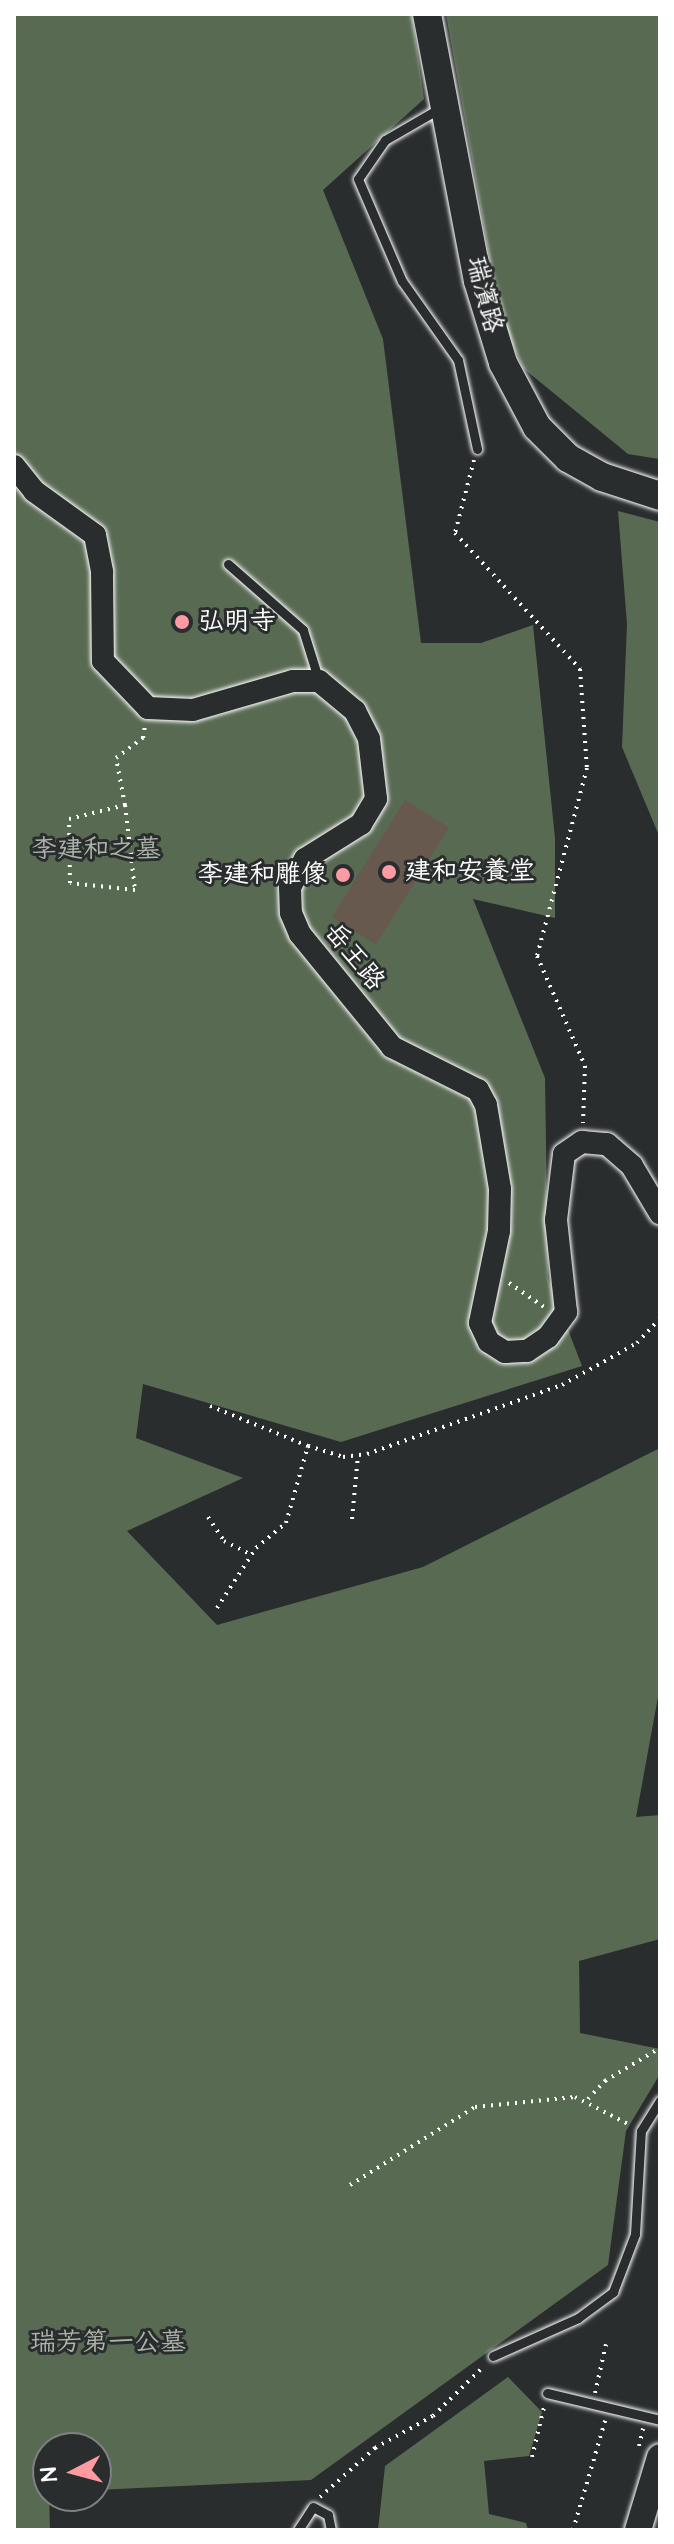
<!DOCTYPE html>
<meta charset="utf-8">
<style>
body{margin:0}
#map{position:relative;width:674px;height:2544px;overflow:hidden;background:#2a2d2e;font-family:"Architects Daughter","LXGW WenKai TC",sans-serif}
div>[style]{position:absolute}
.green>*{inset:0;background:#596a53}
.building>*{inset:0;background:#68594f;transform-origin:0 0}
.path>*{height:4px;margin-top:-2px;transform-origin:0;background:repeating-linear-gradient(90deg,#fff 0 2px,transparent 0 8px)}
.roads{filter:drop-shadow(0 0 2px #fff) drop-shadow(0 0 2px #fff)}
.service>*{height:9px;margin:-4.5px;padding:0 4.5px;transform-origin:4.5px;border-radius:4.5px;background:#2a2d2e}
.tertiary>*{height:22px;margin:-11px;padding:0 11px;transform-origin:11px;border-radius:11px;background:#2a2d2e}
.secondary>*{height:26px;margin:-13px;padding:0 13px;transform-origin:13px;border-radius:13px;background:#2a2d2e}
.primary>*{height:28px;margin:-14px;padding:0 14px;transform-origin:14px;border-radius:14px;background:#2a2d2e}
.dots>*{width:22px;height:22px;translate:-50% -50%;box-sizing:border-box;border:4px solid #2a2d2e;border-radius:50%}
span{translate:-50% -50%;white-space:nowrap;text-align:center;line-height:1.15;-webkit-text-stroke:6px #2a2d2e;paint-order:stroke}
.street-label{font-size:26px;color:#fff}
.poi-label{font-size:26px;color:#fff}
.left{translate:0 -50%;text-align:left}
.right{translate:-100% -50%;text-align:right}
.park-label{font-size:26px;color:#acb4a9}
.frame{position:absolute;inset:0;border:16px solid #fff;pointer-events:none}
.north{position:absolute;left:32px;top:2432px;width:80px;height:80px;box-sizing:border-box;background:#2a2d2e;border:2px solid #7f8182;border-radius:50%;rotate:264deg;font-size:22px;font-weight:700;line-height:32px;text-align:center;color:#fff}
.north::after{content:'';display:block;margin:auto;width:28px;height:36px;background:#ff9aa2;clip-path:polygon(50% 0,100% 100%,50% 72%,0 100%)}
</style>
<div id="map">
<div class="green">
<i style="clip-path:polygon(14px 14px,412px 14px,424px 99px,323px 190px,383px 339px,421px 643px,481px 643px,533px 625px,555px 838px,555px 918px,473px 899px,545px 1078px,548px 1278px,582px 1366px,341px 1442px,143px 1384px,136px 1438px,243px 1478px,127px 1531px,217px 1625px,423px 1567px,660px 1448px,660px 1686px,636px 1817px,660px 1815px,660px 1939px,579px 1961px,580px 2033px,660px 2049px,660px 2074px,626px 2131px,608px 2265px,311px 2480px,96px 2490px,96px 2448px,48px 2448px,50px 2530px,14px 2530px)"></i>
<i style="clip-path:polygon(446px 14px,660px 14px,660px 464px,659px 459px,628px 454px,523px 368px,500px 316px)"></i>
<i style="clip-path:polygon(618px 511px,660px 522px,660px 838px,622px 747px,627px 624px)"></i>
<i style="clip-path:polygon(508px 2377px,542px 2412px,529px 2456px,484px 2461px,489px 2514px,526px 2523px,528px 2530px,378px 2530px,385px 2466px)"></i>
</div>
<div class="building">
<i style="left:405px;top:800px;width:52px;height:138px;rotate:32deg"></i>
</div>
<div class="path">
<i style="left:474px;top:460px;width:75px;rotate:104.6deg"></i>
<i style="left:455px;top:533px;width:185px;rotate:47.4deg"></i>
<i style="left:580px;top:669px;width:99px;rotate:86deg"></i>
<i style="left:587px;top:768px;width:195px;rotate:104.9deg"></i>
<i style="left:537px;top:956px;width:120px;rotate:66.4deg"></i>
<i style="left:585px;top:1066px;width:57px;rotate:92deg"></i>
<i style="left:125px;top:805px;width:86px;rotate:83.3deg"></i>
<i style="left:135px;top:890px;width:65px;rotate:-173.9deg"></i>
<i style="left:70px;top:883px;width:64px;rotate:-90.9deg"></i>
<i style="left:69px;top:819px;width:58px;rotate:-14deg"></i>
<i style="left:125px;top:805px;width:48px;rotate:-100.8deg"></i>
<i style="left:116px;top:758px;width:34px;rotate:-37deg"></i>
<i style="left:143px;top:738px;width:12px;rotate:-81deg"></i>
<i style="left:509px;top:1283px;width:42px;rotate:34.4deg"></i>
<i style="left:210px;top:1406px;width:106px;rotate:22.2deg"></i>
<i style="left:308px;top:1446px;width:37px;rotate:17deg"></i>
<i style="left:343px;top:1457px;width:24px;rotate:-7deg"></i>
<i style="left:367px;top:1454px;width:207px;rotate:-19.5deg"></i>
<i style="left:562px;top:1385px;width:86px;rotate:-29.2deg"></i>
<i style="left:637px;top:1343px;width:34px;rotate:-47deg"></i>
<i style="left:208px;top:1517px;width:29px;rotate:56deg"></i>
<i style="left:224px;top:1541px;width:31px;rotate:27deg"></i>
<i style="left:352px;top:1519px;width:64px;rotate:-84.6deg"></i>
<i style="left:217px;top:1608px;width:72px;rotate:-57deg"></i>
<i style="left:256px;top:1548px;width:39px;rotate:-40deg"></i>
<i style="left:286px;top:1523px;width:80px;rotate:-74.1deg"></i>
<i style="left:588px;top:2099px;width:25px;rotate:-47deg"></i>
<i style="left:605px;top:2081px;width:64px;rotate:-31deg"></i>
<i style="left:350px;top:2185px;width:147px;rotate:-32deg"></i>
<i style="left:475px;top:2107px;width:100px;rotate:-5.7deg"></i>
<i style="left:575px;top:2097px;width:59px;rotate:27deg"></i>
<i style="left:595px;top:2393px;width:50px;rotate:-77.3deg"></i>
<i style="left:639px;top:2446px;width:18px;rotate:-77deg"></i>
<i style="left:532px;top:2457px;width:51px;rotate:-76.5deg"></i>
<i style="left:320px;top:2497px;width:74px;rotate:-41.7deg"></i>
<i style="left:375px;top:2448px;width:66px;rotate:-28.9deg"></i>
<i style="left:433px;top:2416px;width:71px;rotate:-44.4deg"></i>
<i style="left:573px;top:2530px;width:114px;rotate:-73.6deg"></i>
</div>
<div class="roads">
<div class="service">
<i style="left:442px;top:107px;width:66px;rotate:149.9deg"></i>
<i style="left:385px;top:140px;width:47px;rotate:124.7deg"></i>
<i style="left:358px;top:179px;width:111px;rotate:66.7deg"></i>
<i style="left:402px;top:281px;width:97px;rotate:54.7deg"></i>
<i style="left:458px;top:360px;width:91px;rotate:77.9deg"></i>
<i style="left:228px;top:564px;width:100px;rotate:41.3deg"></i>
<i style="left:303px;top:630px;width:53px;rotate:72.6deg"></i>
<i style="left:493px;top:2356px;width:93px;rotate:-24.1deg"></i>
<i style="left:578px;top:2318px;width:44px;rotate:-36.6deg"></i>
<i style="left:613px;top:2292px;width:62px;rotate:-69.2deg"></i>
<i style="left:635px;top:2234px;width:103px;rotate:-86.7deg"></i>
<i style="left:641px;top:2131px;width:36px;rotate:-58deg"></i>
<i style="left:547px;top:2393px;width:116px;rotate:13.4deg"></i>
<i style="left:298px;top:2530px;width:27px;rotate:-57deg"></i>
<i style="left:313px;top:2507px;width:17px;rotate:28deg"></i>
<i style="left:328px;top:2515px;width:15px;rotate:79deg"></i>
</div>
<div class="tertiary">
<i style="left:14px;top:466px;width:32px;rotate:51deg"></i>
<i style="left:34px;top:491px;width:75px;rotate:35.8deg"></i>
<i style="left:95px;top:535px;width:38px;rotate:79deg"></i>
<i style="left:102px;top:572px;width:89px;rotate:89.4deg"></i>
<i style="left:103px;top:661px;width:65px;rotate:46.2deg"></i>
<i style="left:148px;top:708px;width:45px;rotate:2.5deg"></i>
<i style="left:193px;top:710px;width:104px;rotate:-16.2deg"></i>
<i style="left:293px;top:681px;width:26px"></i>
<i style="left:319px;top:681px;width:47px;rotate:39.8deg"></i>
<i style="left:355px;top:711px;width:31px;rotate:63deg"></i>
<i style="left:369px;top:739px;width:60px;rotate:83.3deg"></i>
<i style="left:376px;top:799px;width:29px;rotate:121deg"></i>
<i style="left:361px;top:824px;width:66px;rotate:148deg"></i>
<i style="left:305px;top:859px;width:32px;rotate:118deg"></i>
<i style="left:290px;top:887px;width:26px;rotate:88deg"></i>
<i style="left:291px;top:913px;width:23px;rotate:67deg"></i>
<i style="left:300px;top:934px;width:146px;rotate:50.8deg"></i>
<i style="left:392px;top:1047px;width:96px;rotate:26.6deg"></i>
<i style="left:478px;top:1090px;width:17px;rotate:62deg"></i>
<i style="left:486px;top:1105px;width:85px;rotate:80.5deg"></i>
<i style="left:500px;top:1189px;width:42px;rotate:91.4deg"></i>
<i style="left:499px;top:1231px;width:94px;rotate:101.7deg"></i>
<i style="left:480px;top:1323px;width:21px;rotate:65deg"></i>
<i style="left:489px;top:1342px;width:19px;rotate:32deg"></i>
<i style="left:505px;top:1352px;width:22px;rotate:-3deg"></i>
<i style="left:527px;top:1351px;width:25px;rotate:-34deg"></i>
<i style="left:548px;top:1337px;width:31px;rotate:-54deg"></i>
<i style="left:566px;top:1312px;width:93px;rotate:-96.2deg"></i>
<i style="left:556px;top:1220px;width:66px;rotate:-83.1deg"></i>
<i style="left:564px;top:1154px;width:22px;rotate:-34deg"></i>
<i style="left:582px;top:1142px;width:25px;rotate:5deg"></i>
<i style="left:607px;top:1144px;width:33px;rotate:41deg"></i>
<i style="left:632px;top:1166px;width:55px;rotate:59.2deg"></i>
</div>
<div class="secondary">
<i style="left:638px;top:2530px;width:76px;rotate:-73.2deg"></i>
</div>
<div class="primary">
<i style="left:427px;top:14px;width:272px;rotate:79.2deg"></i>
<i style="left:478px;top:281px;width:86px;rotate:73deg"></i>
<i style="left:503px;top:363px;width:72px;rotate:62deg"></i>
<i style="left:537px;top:427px;width:44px;rotate:45deg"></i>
<i style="left:568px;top:458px;width:39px;rotate:29deg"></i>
<i style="left:602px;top:477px;width:61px;rotate:18.1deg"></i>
</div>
</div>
<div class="dots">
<i style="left:182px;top:622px;background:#ff9aa2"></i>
<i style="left:389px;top:872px;background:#ff9aa2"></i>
<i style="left:343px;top:875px;background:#ff9aa2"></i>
</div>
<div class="street-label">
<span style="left:484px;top:295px;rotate:76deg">瑞濱路</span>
<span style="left:354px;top:957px;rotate:51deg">岳王路</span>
</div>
<div class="poi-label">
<span class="left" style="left:198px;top:622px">弘明寺</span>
<span class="left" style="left:405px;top:872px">建和安養堂</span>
<span class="right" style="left:327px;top:875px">李建和雕像</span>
</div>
<div class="park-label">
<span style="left:96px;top:850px">李建和之墓</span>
<span style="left:108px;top:2343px">瑞芳第一公墓</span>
</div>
<div class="frame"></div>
<div class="north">N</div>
</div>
